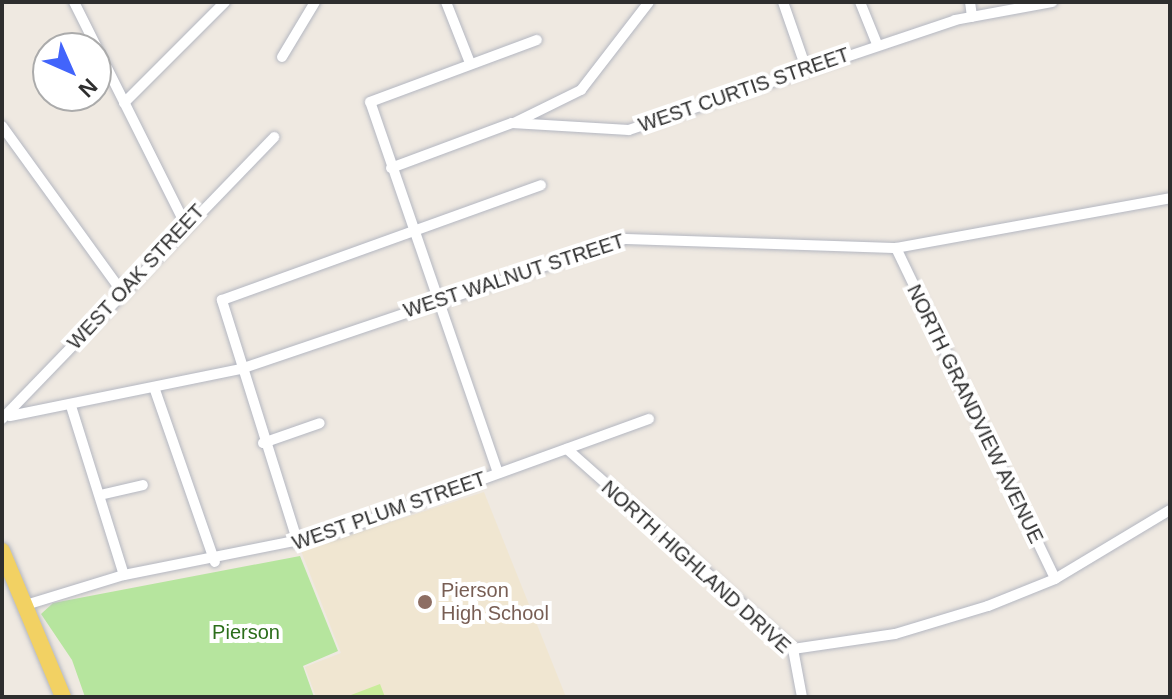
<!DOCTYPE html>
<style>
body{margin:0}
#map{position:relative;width:1172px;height:699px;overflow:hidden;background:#efe9e1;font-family:Helvetica,sans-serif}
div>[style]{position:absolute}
.education>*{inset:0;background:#f0e6d1}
.green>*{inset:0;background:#b6e59e}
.pitch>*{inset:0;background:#c9ec9a}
.roads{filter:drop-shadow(0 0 2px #b4b7c1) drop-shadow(0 0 2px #b4b7c1)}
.street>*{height:10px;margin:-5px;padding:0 5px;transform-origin:5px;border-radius:5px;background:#fff}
.primary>*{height:16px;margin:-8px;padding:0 8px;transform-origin:8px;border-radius:8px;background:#f2d163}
.dots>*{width:22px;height:22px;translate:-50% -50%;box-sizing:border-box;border:4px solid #fff;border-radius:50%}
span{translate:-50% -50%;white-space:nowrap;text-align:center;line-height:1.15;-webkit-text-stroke:8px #fff;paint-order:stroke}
.street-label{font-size:20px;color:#2e2e2e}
.education-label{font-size:20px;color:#785e54}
.left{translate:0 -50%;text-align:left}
.park-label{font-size:20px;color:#2c6e1b}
.frame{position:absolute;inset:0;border:4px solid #2e2e2e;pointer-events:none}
.north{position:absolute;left:32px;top:32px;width:80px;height:80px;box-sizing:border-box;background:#fff;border:2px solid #ababab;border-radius:50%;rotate:135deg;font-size:22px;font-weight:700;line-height:32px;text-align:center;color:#2e2e2e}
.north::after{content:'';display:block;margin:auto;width:28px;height:36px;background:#4264fb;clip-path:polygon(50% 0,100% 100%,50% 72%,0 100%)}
</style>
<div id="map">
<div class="education">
<i style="clip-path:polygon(484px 492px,566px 697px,316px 697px,305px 667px,341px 653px,301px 551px)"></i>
</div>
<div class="green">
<i style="clip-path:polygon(300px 556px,338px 651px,303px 666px,314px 697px,85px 697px,72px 660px,41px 614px,53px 603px)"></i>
</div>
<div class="pitch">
<i style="clip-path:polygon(380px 684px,385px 697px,352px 697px,351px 695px)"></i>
</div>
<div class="roads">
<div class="street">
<i style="left:74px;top:2px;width:248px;rotate:63.4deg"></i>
<i style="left:446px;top:2px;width:66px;rotate:68.5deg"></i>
<i style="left:783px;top:2px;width:70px;rotate:70.8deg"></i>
<i style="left:860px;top:2px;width:45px;rotate:68deg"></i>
<i style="left:970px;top:2px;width:15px;rotate:82deg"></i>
<i style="left:282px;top:57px;width:64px;rotate:-59deg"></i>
<i style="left:124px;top:103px;width:143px;rotate:-45deg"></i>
<i style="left:514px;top:123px;width:75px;rotate:-26.2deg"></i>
<i style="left:581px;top:90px;width:111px;rotate:-52.3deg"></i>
<i style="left:2px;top:126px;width:201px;rotate:54.1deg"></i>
<i style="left:391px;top:168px;width:129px;rotate:-20.4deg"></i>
<i style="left:512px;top:123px;width:117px;rotate:3.4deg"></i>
<i style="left:629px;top:130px;width:344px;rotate:-18.6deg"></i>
<i style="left:955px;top:20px;width:99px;rotate:-10.5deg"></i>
<i style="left:896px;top:248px;width:367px;rotate:64.3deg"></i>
<i style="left:155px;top:390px;width:182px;rotate:70.8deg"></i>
<i style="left:71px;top:406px;width:177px;rotate:72.6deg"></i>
<i style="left:10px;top:416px;width:236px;rotate:-11.5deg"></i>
<i style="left:241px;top:369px;width:404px;rotate:-18.7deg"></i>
<i style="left:624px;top:239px;width:272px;rotate:1.9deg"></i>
<i style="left:896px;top:248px;width:279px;rotate:-10.3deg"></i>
<i style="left:2px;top:419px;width:392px;rotate:-46deg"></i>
<i style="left:263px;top:443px;width:60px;rotate:-19.3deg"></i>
<i style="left:567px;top:449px;width:302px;rotate:41.5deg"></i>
<i style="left:793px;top:649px;width:49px;rotate:79.4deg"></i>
<i style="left:498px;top:473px;width:392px;rotate:-109deg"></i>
<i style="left:370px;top:102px;width:178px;rotate:-20.4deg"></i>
<i style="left:100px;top:495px;width:44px;rotate:-13.1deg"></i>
<i style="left:298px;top:543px;width:255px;rotate:-107.4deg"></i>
<i style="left:222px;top:300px;width:339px;rotate:-19.8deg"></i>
<i style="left:29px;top:604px;width:99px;rotate:-17deg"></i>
<i style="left:124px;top:575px;width:214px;rotate:-11.3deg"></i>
<i style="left:334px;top:533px;width:335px;rotate:-19.9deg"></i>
<i style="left:793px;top:649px;width:103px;rotate:-8.4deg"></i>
<i style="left:895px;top:634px;width:97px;rotate:-16.8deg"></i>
<i style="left:988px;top:606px;width:72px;rotate:-21.9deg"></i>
<i style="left:1055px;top:579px;width:134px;rotate:-31deg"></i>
</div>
<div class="primary">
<i style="left:2px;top:551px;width:158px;rotate:67.3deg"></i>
</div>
</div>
<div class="dots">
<i style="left:425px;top:602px;background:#8d6e63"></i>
</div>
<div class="street-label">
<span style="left:744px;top:90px;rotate:-19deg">WEST CURTIS STREET</span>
<span style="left:514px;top:276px;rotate:-18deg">WEST WALNUT STREET</span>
<span style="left:136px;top:277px;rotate:-47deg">WEST OAK STREET</span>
<span style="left:975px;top:414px;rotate:64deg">NORTH GRANDVIEW AVENUE</span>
<span style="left:389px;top:511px;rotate:-19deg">WEST PLUM STREET</span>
<span style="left:696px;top:567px;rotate:42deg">NORTH HIGHLAND DRIVE</span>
</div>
<div class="education-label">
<span class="left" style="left:441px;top:602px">Pierson<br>High School</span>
</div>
<div class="park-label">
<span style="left:246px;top:632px">Pierson</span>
</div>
<div class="frame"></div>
<div class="north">N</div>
</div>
